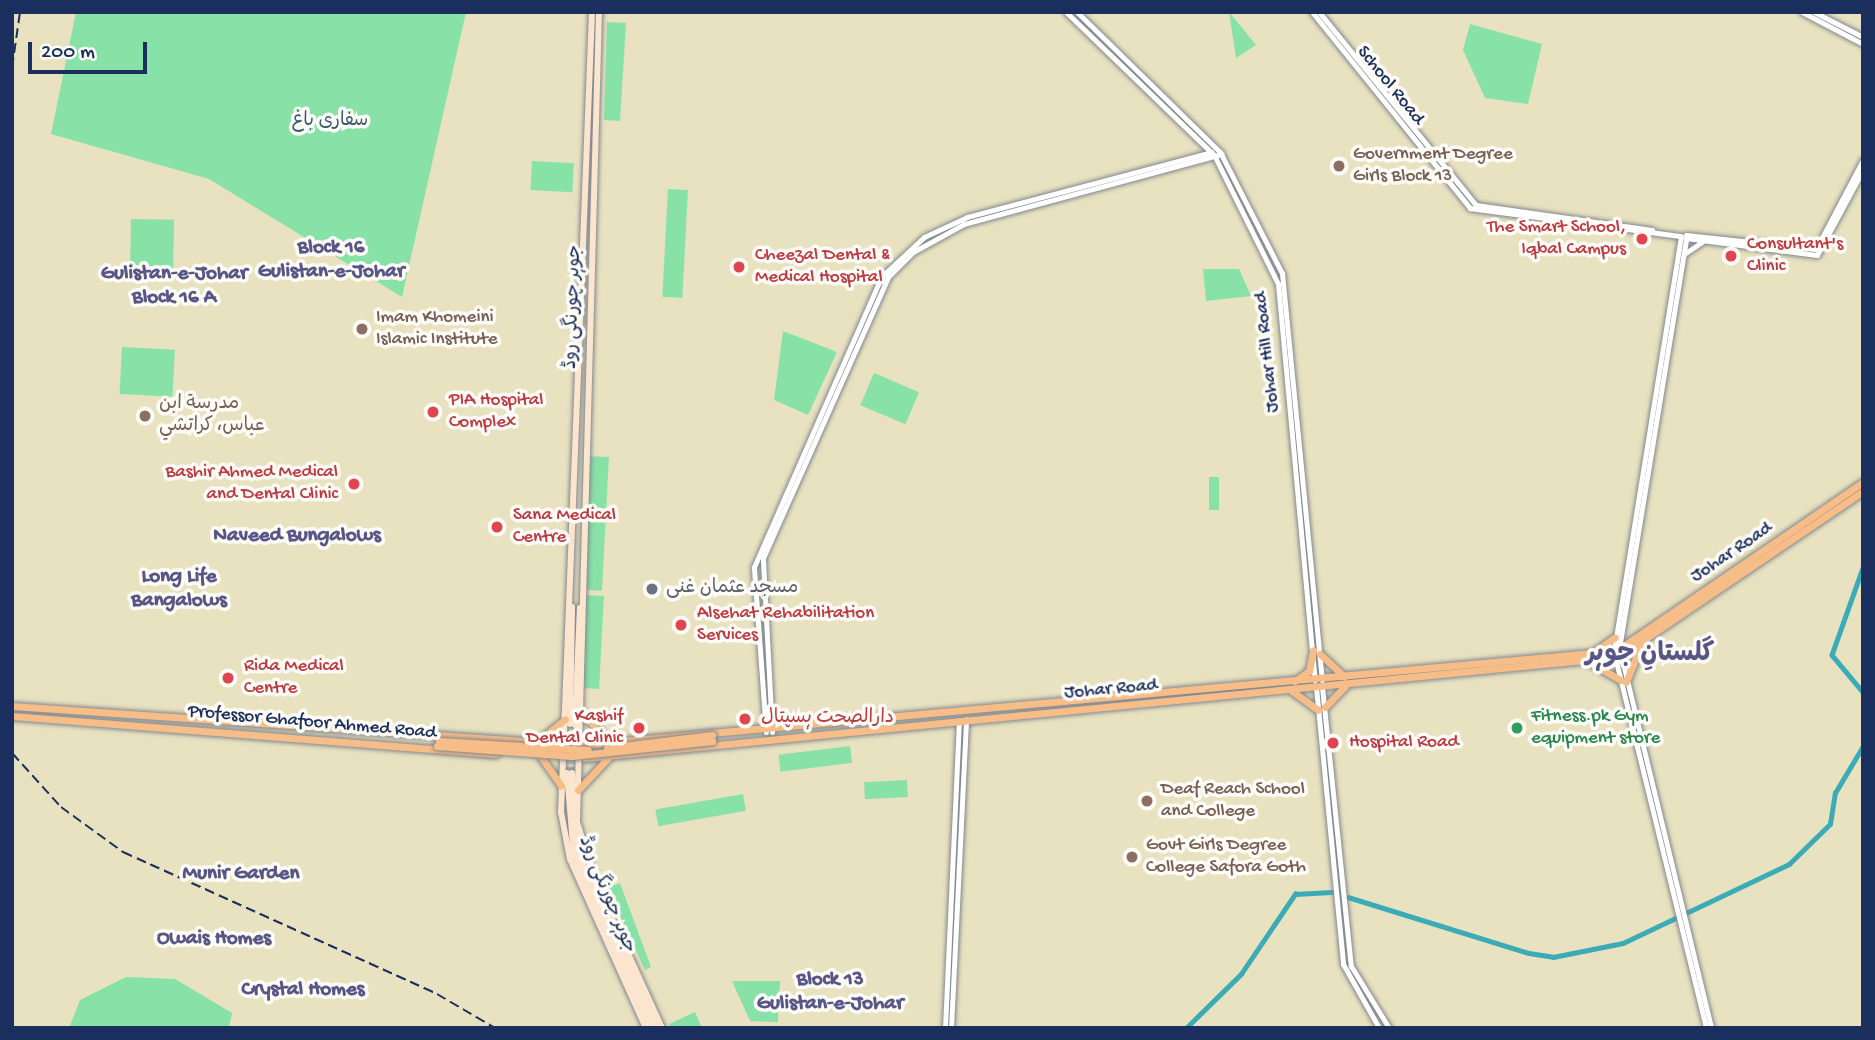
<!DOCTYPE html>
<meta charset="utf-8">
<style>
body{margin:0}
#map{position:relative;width:1875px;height:1040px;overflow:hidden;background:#e9e2c0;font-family:"Gochi Hand","Playpen Sans Arabic",sans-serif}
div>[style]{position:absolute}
.green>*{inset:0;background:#88e1a6;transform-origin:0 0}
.canal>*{height:4.5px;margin:-2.25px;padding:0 2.25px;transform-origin:2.25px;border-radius:2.25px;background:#3bacb6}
.secondary-tunnel>*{height:6px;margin-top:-3px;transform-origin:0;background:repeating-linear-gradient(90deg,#c0beac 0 6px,transparent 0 9px)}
.roads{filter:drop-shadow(0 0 2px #82888f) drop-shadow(0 0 2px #82888f)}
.tertiary>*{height:5px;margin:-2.5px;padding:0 2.5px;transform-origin:2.5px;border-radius:2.5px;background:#fff}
.secondary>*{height:6px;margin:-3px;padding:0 3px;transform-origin:3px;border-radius:3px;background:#fce5cf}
.primary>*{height:7px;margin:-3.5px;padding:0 3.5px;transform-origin:3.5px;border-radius:3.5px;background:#f7bd88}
.rail>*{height:2px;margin-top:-1px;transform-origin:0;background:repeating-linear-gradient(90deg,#1b2f5e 0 10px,transparent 0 15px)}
.bridges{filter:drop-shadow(0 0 2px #82888f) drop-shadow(0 0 2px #82888f)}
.primary-bridge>*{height:7px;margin:-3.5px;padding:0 3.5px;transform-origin:3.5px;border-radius:3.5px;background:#f7bd88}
.dots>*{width:19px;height:19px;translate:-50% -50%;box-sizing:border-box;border:4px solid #fdfcf7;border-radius:50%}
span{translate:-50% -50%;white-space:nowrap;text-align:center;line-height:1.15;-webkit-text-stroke:7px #fdfcf7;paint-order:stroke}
.street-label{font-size:19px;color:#1b2f5e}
.park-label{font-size:19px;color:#365c70}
.education-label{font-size:19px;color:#785e54}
.left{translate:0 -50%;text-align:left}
.health-label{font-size:19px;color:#be3a42}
.right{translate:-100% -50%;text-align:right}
.worship-label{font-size:19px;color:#5b616d}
.leisure-label{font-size:19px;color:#27864d}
.neighbourhood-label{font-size:21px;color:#585687;font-weight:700}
.district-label{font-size:26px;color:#585687;font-weight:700}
.frame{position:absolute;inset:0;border:14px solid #1b2f5e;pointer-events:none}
.scale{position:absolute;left:28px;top:42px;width:119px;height:32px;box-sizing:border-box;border:4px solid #1b2f5e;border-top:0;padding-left:9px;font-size:21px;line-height:24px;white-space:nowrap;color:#1b2f5e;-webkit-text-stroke:5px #fdfcf7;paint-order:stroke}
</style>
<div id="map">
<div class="green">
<i style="clip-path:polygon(76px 12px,466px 12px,402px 297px,209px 179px,51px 134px)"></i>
<i style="clip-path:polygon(1229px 12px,1256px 45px,1236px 58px)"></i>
<i style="clip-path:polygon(607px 22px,626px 23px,620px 121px,604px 120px)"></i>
<i style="clip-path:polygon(1470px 24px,1542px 44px,1528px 104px,1485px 98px,1463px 50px)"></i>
<i style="left:532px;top:161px;width:42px;height:29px;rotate:3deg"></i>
<i style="left:668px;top:189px;width:20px;height:108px;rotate:3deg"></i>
<i style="left:131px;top:219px;width:43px;height:57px;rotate:1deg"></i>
<i style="clip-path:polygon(1203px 269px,1239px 269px,1251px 296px,1206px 301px)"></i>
<i style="clip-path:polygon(783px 331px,837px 352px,808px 415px,774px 400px)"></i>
<i style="left:122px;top:347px;width:53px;height:47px;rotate:3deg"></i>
<i style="left:874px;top:373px;width:49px;height:35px;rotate:23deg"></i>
<i style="left:589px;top:456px;width:20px;height:134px;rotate:3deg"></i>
<i style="left:1209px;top:477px;width:10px;height:33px"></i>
<i style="left:584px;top:595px;width:20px;height:93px;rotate:3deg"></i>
<i style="left:850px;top:746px;width:17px;height:72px;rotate:83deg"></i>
<i style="left:907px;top:780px;width:17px;height:43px;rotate:87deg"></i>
<i style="left:743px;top:794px;width:17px;height:89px;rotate:80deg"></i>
<i style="clip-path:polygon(620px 883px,651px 967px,645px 970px,607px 888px)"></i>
<i style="clip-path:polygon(126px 977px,175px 979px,232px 1013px,229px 1028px,69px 1028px,80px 1000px)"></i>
<i style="clip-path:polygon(732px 981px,780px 981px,778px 1022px,750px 1021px)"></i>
<i style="clip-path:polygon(695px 1012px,702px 1028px,670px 1028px,669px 1024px)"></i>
</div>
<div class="canal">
<i style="left:1863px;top:568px;width:92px;rotate:109.6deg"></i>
<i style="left:1832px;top:655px;width:48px;rotate:50deg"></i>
<i style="left:1348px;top:897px;width:189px;rotate:17.2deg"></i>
<i style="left:1529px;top:953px;width:24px;rotate:9deg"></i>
<i style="left:1553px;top:957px;width:71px;rotate:-11.3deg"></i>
<i style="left:1623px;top:943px;width:184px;rotate:-25.4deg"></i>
<i style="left:1789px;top:864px;width:57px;rotate:-44.3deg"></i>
<i style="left:1830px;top:824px;width:31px;rotate:-81deg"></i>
<i style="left:1835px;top:793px;width:55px;rotate:-59.2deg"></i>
<i style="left:1186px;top:1028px;width:77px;rotate:-44.5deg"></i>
<i style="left:1241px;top:974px;width:97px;rotate:-56deg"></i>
<i style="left:1295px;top:894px;width:36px;rotate:-3deg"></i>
</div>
<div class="secondary-tunnel">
<i style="left:567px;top:773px;width:49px;rotate:-86.5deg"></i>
<i style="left:572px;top:773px;width:48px;rotate:-86.4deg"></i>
</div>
<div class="roads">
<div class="tertiary">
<i style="left:1066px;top:12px;width:206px;rotate:44deg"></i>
<i style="left:1214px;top:155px;width:144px;rotate:63.6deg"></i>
<i style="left:1278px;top:284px;width:398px;rotate:84.7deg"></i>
<i style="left:1077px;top:12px;width:200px;rotate:44.4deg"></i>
<i style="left:1220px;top:152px;width:136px;rotate:62.9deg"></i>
<i style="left:1282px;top:273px;width:409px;rotate:84.4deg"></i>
<i style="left:1312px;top:12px;width:252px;rotate:51.1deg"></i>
<i style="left:1470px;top:208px;width:213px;rotate:7.6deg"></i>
<i style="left:1319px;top:12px;width:249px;rotate:50.9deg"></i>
<i style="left:1476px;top:205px;width:178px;rotate:8.1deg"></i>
<i style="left:1802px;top:12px;width:69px;rotate:27.7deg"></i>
<i style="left:1814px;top:12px;width:55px;rotate:27deg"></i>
<i style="left:1686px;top:235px;width:131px;rotate:6.1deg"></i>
<i style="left:1816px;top:249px;width:101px;rotate:-62.2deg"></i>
<i style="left:1684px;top:254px;width:22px;rotate:-34deg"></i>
<i style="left:1619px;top:649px;width:416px;rotate:-80.7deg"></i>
<i style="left:1686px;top:238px;width:132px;rotate:7.4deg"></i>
<i style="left:1817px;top:255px;width:97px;rotate:-61.6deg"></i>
<i style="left:1614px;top:650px;width:417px;rotate:-80.8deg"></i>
<i style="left:1621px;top:655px;width:384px;rotate:76.4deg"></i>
<i style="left:1615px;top:657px;width:382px;rotate:76.2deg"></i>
<i style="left:1316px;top:687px;width:278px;rotate:84.4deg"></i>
<i style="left:1343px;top:964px;width:73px;rotate:60.6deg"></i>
<i style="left:1322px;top:687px;width:281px;rotate:84.1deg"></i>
<i style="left:1351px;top:966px;width:73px;rotate:58.5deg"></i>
<i style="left:766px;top:732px;width:165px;rotate:-94.2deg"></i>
<i style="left:754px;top:567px;width:317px;rotate:-66.3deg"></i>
<i style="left:881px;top:277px;width:59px;rotate:-42.9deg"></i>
<i style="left:924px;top:237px;width:47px;rotate:-24.9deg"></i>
<i style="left:967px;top:217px;width:253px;rotate:-14.9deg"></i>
<i style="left:772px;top:732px;width:174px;rotate:-93deg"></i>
<i style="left:763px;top:558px;width:308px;rotate:-66deg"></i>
<i style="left:888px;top:277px;width:35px;rotate:-45deg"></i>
<i style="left:913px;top:252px;width:58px;rotate:-28.8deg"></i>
<i style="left:964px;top:224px;width:267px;rotate:-15.2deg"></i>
<i style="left:945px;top:1028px;width:308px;rotate:-87.4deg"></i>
<i style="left:951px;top:1028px;width:309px;rotate:-87.2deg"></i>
</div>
<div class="secondary">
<i style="left:592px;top:12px;width:801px;rotate:92.22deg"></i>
<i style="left:561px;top:812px;width:48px;rotate:79.2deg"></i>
<i style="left:570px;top:859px;width:185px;rotate:65.8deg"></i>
<i style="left:599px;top:12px;width:810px;rotate:91.56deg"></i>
<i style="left:577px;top:822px;width:62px;rotate:73deg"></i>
<i style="left:595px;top:881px;width:162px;rotate:65.5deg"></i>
<i style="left:570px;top:724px;width:117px;rotate:-89deg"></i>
<i style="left:575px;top:725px;width:117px;rotate:-87.6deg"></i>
<i style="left:567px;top:773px;width:83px;rotate:85.2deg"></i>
<i style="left:574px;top:856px;width:188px;rotate:65.9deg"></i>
<i style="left:572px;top:773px;width:82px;rotate:85.1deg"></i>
<i style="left:579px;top:855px;width:189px;rotate:66deg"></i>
</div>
<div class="primary">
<i style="left:1619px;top:649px;width:296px;rotate:-34.4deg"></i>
<i style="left:1320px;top:654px;width:33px;rotate:43deg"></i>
<i style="left:1591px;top:654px;width:29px;rotate:-35deg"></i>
<i style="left:1621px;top:655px;width:292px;rotate:-34.1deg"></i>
<i style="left:1591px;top:663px;width:34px;rotate:30deg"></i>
<i style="left:1295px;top:681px;width:17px;rotate:-36deg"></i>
<i style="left:1309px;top:671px;width:21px;rotate:-79deg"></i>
<i style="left:1626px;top:682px;width:38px;rotate:-68deg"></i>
<i style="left:1292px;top:691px;width:32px;rotate:36deg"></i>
<i style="left:12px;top:706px;width:568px;rotate:3.93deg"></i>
<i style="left:579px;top:745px;width:1038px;rotate:-5.19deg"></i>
<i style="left:1325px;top:707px;width:29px;rotate:-46deg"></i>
<i style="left:581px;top:711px;width:43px;rotate:48.8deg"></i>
<i style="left:12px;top:716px;width:485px;rotate:4.5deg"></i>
<i style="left:537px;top:742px;width:36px;rotate:-39deg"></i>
<i style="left:541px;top:757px;width:35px;rotate:55deg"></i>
<i style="left:585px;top:758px;width:1035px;rotate:-5.6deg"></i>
<i style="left:578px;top:790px;width:45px;rotate:-46.8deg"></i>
</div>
</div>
<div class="rail">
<i style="left:12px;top:68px;width:57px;rotate:-81.9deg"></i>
<i style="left:12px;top:753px;width:73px;rotate:47.8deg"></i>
<i style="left:61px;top:807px;width:77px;rotate:36deg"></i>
<i style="left:123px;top:852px;width:345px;rotate:24.3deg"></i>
<i style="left:437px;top:994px;width:67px;rotate:30.4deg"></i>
</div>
<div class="bridges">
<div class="primary-bridge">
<i style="left:439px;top:741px;width:149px;rotate:3.5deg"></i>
<i style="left:437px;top:746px;width:135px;rotate:4.2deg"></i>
<i style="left:572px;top:756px;width:141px;rotate:-6.1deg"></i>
<i style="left:607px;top:748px;width:106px;rotate:-7.1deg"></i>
</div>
</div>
<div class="dots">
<i style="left:1339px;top:166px;background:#8d6e63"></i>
<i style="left:1642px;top:239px;background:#e0444e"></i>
<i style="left:1731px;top:256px;background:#e0444e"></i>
<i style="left:739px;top:267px;background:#e0444e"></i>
<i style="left:362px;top:329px;background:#8d6e63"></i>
<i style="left:433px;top:412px;background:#e0444e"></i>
<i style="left:145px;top:416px;background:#8d6e63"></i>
<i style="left:354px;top:484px;background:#e0444e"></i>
<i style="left:497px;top:527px;background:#e0444e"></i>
<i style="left:652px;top:589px;background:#6b7280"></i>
<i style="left:681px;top:625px;background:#e0444e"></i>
<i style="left:228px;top:678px;background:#e0444e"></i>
<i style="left:745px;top:719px;background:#e0444e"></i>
<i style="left:639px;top:728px;background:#e0444e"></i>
<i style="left:1517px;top:728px;background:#2e9e5b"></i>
<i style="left:1333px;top:743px;background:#e0444e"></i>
<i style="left:1147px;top:801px;background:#8d6e63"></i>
<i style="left:1132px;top:857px;background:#8d6e63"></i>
</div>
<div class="street-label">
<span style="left:1390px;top:86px;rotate:51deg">School Road</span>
<span style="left:574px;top:307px;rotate:-88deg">جوہر چورنگی روڈ</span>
<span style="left:1268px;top:352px;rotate:-96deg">Johar Hill Road</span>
<span style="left:1732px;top:553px;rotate:-34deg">Johar Road</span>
<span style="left:1111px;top:690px;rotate:-5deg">Johar Road</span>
<span style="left:312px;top:723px;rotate:5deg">Professor Ghafoor Ahmed Road</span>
<span style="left:606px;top:895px;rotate:68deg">جوہر چورنگی روڈ</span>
</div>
<div class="park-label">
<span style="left:330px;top:122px">سفاری باغ</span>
</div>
<div class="education-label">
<span class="left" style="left:1353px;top:166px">Government Degree<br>Girls Block 13</span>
<span class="left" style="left:376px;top:329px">Imam Khomeini<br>Islamic Institute</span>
<span class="left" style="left:159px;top:416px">مدرسة ابن<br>عباس، كراتشي</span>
<span class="left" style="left:1161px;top:801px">Deaf Reach School<br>and College</span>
<span class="left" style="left:1146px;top:857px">Govt Girls Degree<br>College Safora Goth</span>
</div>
<div class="health-label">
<span class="right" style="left:1626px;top:239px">The Smart School,<br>Iqbal Campus</span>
<span class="left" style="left:1747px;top:256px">Consultant's<br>Clinic</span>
<span class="left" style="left:755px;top:267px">Cheezal Dental &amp;<br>Medical Hospital</span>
<span class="left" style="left:449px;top:412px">PIA Hospital<br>Complex</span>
<span class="right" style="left:338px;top:484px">Bashir Ahmed Medical<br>and Dental Clinic</span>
<span class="left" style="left:513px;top:527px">Sana Medical<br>Centre</span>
<span class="left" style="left:697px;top:625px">Alsehat Rehabilitation<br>Services</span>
<span class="left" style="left:244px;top:678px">Rida Medical<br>Centre</span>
<span class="right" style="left:623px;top:728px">Kashif<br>Dental Clinic</span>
<span class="left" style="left:761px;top:719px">دارالصحت ہسپتال</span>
<span class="left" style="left:1349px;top:743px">Hospital Road</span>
</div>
<div class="worship-label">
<span class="left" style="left:666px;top:589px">مسجد عثمان غنی</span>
</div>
<div class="leisure-label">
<span class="left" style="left:1531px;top:728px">Fitness.pk Gym<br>equipment store</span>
</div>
<div class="neighbourhood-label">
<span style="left:331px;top:261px">Block 16<br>Gulistan-e-Johar</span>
<span style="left:174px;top:287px">Gulistan-e-Johar<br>Block 16 A</span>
<span style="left:297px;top:537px">Naveed Bungalows</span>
<span style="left:179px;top:590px">Long Life<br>Bangalows</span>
<span style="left:241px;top:875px">Munir Garden</span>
<span style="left:214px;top:940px">Owais Homes</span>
<span style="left:830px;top:993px">Block 13<br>Gulistan-e-Johar</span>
<span style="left:303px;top:991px">Crystal Homes</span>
</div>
<div class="district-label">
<span style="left:1650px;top:656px">گلستانِ جوہر</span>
</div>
<div class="frame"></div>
<div class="scale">200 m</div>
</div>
